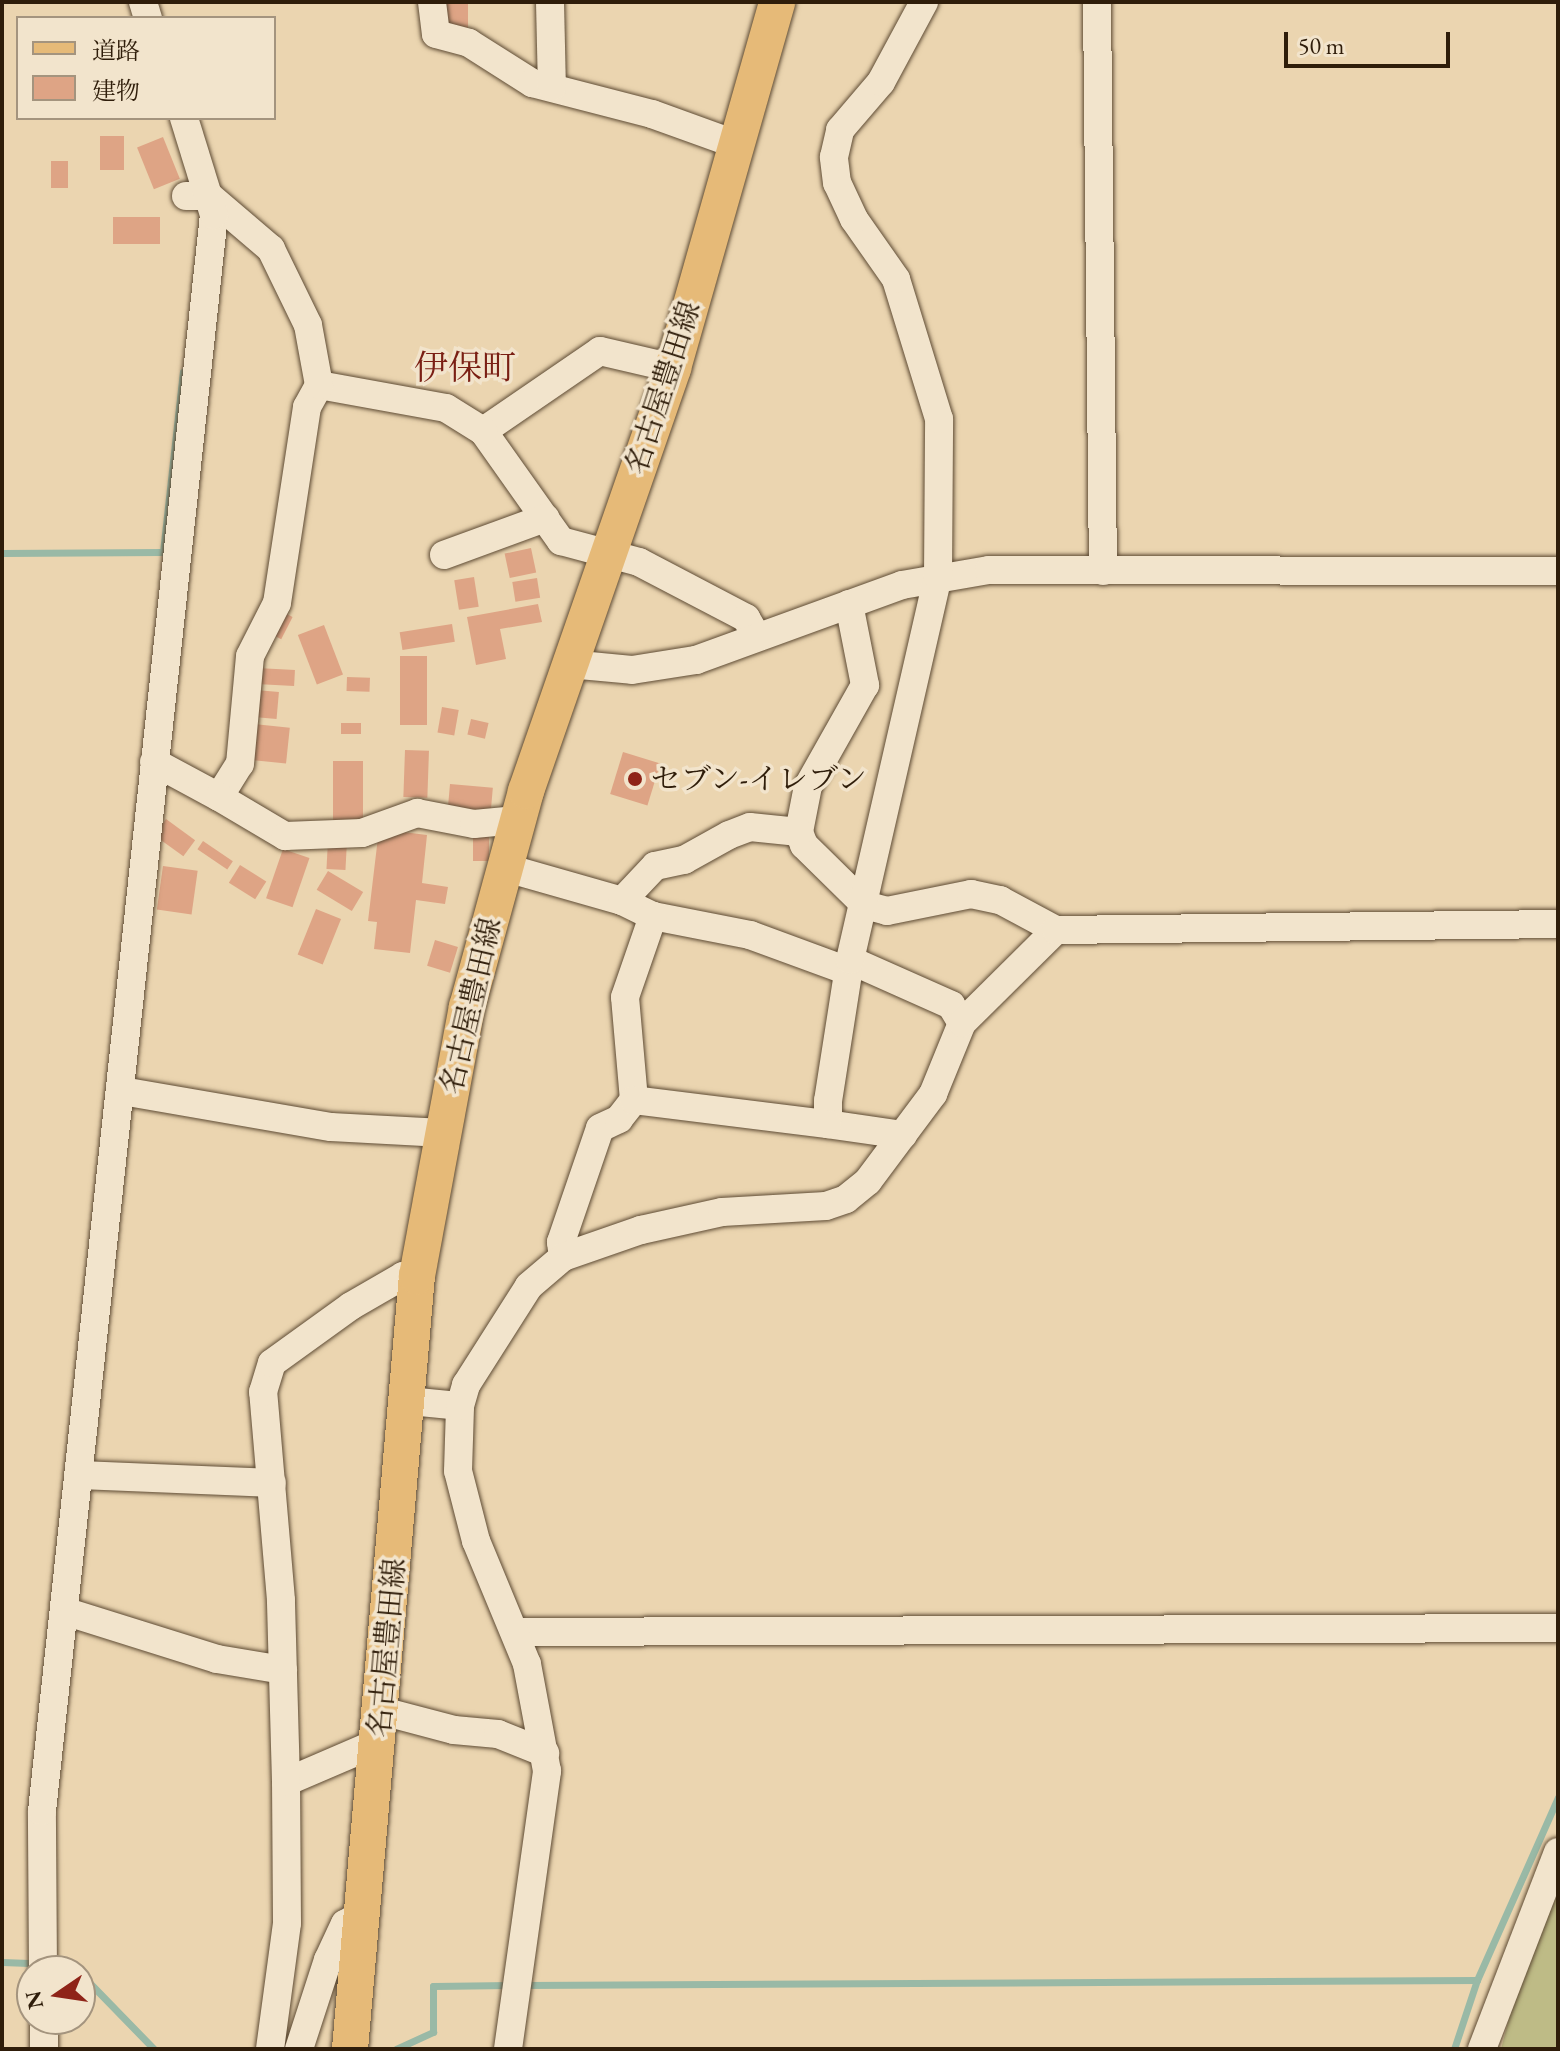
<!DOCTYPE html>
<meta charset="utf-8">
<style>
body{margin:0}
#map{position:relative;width:1560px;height:2051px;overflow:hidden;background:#ebd5b0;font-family:"EB Garamond","Noto Serif JP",serif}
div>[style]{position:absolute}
.green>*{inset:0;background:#bebb86}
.stream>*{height:7px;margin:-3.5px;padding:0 3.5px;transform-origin:3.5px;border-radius:3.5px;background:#99b9a6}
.building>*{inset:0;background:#dea485;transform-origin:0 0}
.roads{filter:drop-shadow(0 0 2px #5e4b34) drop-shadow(0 0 2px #5e4b34)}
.minor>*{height:28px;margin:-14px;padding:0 14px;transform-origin:14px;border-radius:14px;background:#f2e4cc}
.major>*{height:36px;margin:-18px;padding:0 18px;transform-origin:18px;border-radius:18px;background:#e6ba78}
.dots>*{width:22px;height:22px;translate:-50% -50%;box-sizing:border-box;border:4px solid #f2e4cc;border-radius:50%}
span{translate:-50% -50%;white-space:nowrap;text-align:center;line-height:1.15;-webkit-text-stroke:7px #f2e4cc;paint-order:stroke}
.street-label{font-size:30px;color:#2f1d0a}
.poi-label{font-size:30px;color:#2f1d0a}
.left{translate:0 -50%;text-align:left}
.quarter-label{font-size:34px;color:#7a1f14}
.frame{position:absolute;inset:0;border:4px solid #2f1d0a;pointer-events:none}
.legend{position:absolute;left:16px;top:16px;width:260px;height:104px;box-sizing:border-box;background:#f2e4cc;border:2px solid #a4947e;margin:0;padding:10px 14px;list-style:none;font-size:24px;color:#2f1d0a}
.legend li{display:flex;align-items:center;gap:16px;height:40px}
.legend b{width:40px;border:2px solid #a4947e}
.north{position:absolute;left:16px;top:1955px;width:80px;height:80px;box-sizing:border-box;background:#f2e4cc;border:2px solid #a4947e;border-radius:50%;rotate:257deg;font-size:22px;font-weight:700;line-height:32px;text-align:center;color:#2f1d0a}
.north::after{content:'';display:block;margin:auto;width:28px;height:36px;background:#8f2418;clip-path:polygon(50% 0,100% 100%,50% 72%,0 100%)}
.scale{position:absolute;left:1284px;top:32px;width:166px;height:36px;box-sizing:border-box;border:4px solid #2f1d0a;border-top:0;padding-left:10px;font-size:24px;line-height:28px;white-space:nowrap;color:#2f1d0a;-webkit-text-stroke:6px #f2e4cc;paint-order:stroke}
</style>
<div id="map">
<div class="green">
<i style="clip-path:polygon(1558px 1888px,1558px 2049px,1501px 2049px,1521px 1973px)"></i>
</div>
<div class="stream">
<i style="left:2px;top:553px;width:161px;rotate:-0.4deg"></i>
<i style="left:163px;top:552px;width:181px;rotate:-83.7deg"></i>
<i style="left:2px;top:1962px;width:34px;rotate:2deg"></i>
<i style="left:48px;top:1963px;width:24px"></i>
<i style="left:72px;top:1963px;width:10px;rotate:53deg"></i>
<i style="left:80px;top:1973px;width:106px;rotate:45.8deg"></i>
<i style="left:525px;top:1985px;width:952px;rotate:-0.3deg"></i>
<i style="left:1477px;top:1980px;width:200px;rotate:-66.1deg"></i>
<i style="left:396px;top:2049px;width:41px;rotate:-24.7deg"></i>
<i style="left:433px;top:2032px;width:46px;rotate:-90deg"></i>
<i style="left:433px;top:1986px;width:79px;rotate:-0.7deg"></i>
<i style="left:1454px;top:2049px;width:73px;rotate:-71.6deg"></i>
</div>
<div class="building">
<i style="left:440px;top:2px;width:28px;height:28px"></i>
<i style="left:100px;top:136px;width:24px;height:34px"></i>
<i style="left:163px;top:137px;width:45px;height:28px;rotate:68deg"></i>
<i style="left:51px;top:161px;width:17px;height:27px"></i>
<i style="left:113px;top:217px;width:47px;height:27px"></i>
<i style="left:531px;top:548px;width:25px;height:27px;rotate:78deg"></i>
<i style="left:474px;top:577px;width:30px;height:20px;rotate:81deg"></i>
<i style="left:537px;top:578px;width:20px;height:25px;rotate:81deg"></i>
<i style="clip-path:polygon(538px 604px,542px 622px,500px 629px,506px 659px,476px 665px,467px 617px)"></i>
<i style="left:281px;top:611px;width:13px;height:25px;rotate:27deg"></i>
<i style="left:452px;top:624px;width:18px;height:53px;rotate:81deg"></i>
<i style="left:324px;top:625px;width:53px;height:28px;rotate:69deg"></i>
<i style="left:400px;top:656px;width:27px;height:69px"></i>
<i style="left:257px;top:668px;width:38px;height:16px;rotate:3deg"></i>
<i style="left:347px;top:677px;width:23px;height:14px;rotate:2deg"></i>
<i style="left:256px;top:690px;width:23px;height:27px;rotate:5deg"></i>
<i style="left:442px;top:707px;width:17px;height:26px;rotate:10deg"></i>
<i style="left:471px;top:719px;width:18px;height:16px;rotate:13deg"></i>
<i style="left:341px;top:723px;width:20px;height:11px"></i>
<i style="left:254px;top:724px;width:36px;height:36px;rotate:6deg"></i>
<i style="left:405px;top:750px;width:24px;height:47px;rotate:2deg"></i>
<i style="left:623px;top:752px;width:39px;height:44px;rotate:17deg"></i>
<i style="left:333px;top:761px;width:30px;height:61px"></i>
<i style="left:450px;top:784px;width:43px;height:25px;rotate:5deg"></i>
<i style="left:166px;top:819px;width:36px;height:20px;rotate:36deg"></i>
<i style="clip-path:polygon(379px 829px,427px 835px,422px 883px,448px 887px,445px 904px,416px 900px,410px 953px,374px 949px,377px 922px,368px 921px)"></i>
<i style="left:473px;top:834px;width:16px;height:27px"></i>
<i style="left:328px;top:840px;width:19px;height:29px;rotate:3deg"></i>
<i style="left:203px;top:841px;width:36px;height:10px;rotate:34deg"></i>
<i style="left:283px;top:849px;width:28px;height:52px;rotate:19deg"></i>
<i style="left:240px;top:865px;width:31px;height:21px;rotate:32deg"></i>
<i style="left:163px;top:866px;width:35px;height:44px;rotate:8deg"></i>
<i style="left:328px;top:871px;width:41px;height:22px;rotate:31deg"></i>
<i style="left:316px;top:909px;width:27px;height:49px;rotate:22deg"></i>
<i style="left:435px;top:940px;width:24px;height:27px;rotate:17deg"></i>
</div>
<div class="roads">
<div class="minor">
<i style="left:143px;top:2px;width:17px;rotate:73deg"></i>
<i style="left:432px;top:2px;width:32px;rotate:83deg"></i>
<i style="left:436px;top:34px;width:34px;rotate:15deg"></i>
<i style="left:469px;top:43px;width:75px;rotate:32.4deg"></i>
<i style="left:532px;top:83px;width:124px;rotate:14.5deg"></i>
<i style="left:652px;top:114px;width:88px;rotate:19.9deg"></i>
<i style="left:550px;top:2px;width:85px;rotate:88.7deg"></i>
<i style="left:1097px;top:2px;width:569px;rotate:89.4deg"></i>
<i style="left:673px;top:368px;width:75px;rotate:-166.9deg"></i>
<i style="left:600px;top:351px;width:142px;rotate:145.6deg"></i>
<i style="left:483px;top:431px;width:135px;rotate:54.7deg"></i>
<i style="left:561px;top:541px;width:81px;rotate:15.1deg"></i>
<i style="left:639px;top:562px;width:121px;rotate:27.6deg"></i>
<i style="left:746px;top:618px;width:22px;rotate:60deg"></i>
<i style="left:319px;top:385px;width:129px;rotate:10.3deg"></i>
<i style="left:446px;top:408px;width:44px;rotate:31.9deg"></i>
<i style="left:444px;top:555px;width:108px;rotate:-20.1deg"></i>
<i style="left:849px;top:604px;width:83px;rotate:78.8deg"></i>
<i style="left:865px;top:685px;width:116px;rotate:119.4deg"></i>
<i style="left:808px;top:786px;width:47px;rotate:101.1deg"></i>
<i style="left:799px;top:832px;width:14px;rotate:69deg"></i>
<i style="left:804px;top:845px;width:86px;rotate:44.5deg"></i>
<i style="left:865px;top:905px;width:23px;rotate:15deg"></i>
<i style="left:887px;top:911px;width:86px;rotate:-11.4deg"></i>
<i style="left:971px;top:894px;width:30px;rotate:12deg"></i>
<i style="left:1000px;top:900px;width:64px;rotate:28.2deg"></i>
<i style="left:569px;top:664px;width:63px;rotate:5.4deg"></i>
<i style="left:632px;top:670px;width:65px;rotate:-8.9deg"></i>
<i style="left:696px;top:660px;width:219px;rotate:-20deg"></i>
<i style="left:902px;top:585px;width:88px;rotate:-9.8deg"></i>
<i style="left:989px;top:570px;width:569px;rotate:0.1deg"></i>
<i style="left:154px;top:762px;width:74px;rotate:28.3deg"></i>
<i style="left:219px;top:797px;width:39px;rotate:-58deg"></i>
<i style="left:240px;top:764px;width:108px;rotate:-84.7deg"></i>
<i style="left:250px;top:656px;width:59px;rotate:-63deg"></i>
<i style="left:277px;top:603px;width:198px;rotate:-81.3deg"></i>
<i style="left:307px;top:407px;width:25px;rotate:-61deg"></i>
<i style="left:319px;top:385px;width:61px;rotate:-100.4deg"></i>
<i style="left:308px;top:325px;width:85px;rotate:-116deg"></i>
<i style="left:271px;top:249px;width:82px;rotate:-139.5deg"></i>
<i style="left:209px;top:196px;width:23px;rotate:180deg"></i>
<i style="left:219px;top:797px;width:77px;rotate:30.6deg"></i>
<i style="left:285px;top:836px;width:77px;rotate:-2.2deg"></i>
<i style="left:362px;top:833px;width:59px;rotate:-20deg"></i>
<i style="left:417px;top:813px;width:58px;rotate:10.9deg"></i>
<i style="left:474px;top:824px;width:43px;rotate:-5.3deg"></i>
<i style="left:503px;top:867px;width:124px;rotate:15.9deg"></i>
<i style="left:622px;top:901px;width:34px;rotate:26deg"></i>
<i style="left:653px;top:916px;width:99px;rotate:11.1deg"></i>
<i style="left:750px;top:935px;width:104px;rotate:20.2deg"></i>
<i style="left:622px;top:901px;width:48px;rotate:-46.7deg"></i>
<i style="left:655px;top:866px;width:30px;rotate:-12deg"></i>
<i style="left:684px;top:860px;width:51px;rotate:-29.1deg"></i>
<i style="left:729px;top:835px;width:22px;rotate:-21deg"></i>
<i style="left:750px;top:827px;width:49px;rotate:5.8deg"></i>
<i style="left:850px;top:960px;width:111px;rotate:24deg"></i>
<i style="left:951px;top:1005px;width:21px;rotate:59deg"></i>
<i style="left:122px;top:1091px;width:212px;rotate:9.8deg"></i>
<i style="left:331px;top:1127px;width:112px;rotate:3.1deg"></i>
<i style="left:634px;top:1100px;width:103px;rotate:-95deg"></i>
<i style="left:625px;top:997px;width:86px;rotate:-70.9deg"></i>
<i style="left:903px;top:1135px;width:76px;rotate:-171.7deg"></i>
<i style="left:828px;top:1124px;width:23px;rotate:-90deg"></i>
<i style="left:828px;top:1101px;width:143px;rotate:-81.1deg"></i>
<i style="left:850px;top:960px;width:393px;rotate:-77.1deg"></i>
<i style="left:938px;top:577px;width:158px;rotate:-89.6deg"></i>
<i style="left:939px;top:419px;width:146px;rotate:-107.1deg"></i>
<i style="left:896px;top:279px;width:73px;rotate:-125deg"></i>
<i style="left:854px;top:219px;width:40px;rotate:-115deg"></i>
<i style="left:837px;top:183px;width:26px;rotate:-97deg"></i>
<i style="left:834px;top:157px;width:28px;rotate:-77deg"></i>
<i style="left:840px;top:130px;width:63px;rotate:-49.5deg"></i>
<i style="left:881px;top:82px;width:91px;rotate:-61.7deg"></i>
<i style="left:563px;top:1257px;width:15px;rotate:-98deg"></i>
<i style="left:561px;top:1242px;width:120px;rotate:-71.1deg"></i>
<i style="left:600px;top:1128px;width:21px;rotate:-25deg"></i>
<i style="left:619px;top:1119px;width:24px;rotate:-52deg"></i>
<i style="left:634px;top:1100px;width:195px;rotate:7.1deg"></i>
<i style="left:409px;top:1401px;width:51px;rotate:5.6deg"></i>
<i style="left:82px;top:1475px;width:190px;rotate:2.4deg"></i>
<i style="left:64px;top:1611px;width:160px;rotate:17.4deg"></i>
<i style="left:217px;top:1659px;width:67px;rotate:9.5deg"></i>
<i style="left:516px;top:1632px;width:1042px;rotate:-0.22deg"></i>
<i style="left:382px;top:1711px;width:74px;rotate:14.8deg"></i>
<i style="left:454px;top:1730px;width:44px;rotate:5.2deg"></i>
<i style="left:498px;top:1734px;width:51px;rotate:22deg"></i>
<i style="left:286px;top:1782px;width:101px;rotate:-23.3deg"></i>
<i style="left:43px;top:1971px;width:160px;rotate:-90.4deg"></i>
<i style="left:42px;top:1811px;width:1605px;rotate:-83.85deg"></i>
<i style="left:214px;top:215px;width:102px;rotate:-107.2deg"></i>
<i style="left:44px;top:2019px;width:30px;rotate:90deg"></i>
<i style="left:270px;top:2049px;width:127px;rotate:-82.3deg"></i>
<i style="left:287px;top:1923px;width:141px;rotate:-90.4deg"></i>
<i style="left:286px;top:1782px;width:182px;rotate:-91.6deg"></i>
<i style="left:281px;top:1600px;width:209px;rotate:-94.9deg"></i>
<i style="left:263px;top:1392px;width:30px;rotate:-73deg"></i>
<i style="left:272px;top:1363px;width:97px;rotate:-35.8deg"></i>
<i style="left:351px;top:1306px;width:60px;rotate:-30deg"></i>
<i style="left:403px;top:1276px;width:14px"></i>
<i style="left:299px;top:2049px;width:94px;rotate:-72deg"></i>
<i style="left:328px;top:1960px;width:40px;rotate:-65deg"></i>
<i style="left:345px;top:1924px;width:21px;rotate:-31deg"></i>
<i style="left:508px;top:2049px;width:281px;rotate:-82deg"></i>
<i style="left:547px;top:1771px;width:109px;rotate:-100.6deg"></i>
<i style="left:527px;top:1664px;width:133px;rotate:-112.5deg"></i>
<i style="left:476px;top:1541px;width:72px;rotate:-104.4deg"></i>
<i style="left:458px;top:1471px;width:65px;rotate:-88.2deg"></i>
<i style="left:460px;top:1406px;width:22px;rotate:-74deg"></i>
<i style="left:466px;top:1385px;width:117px;rotate:-57.5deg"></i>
<i style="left:529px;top:1286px;width:45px;rotate:-40.5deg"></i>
<i style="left:563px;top:1257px;width:83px;rotate:-19.1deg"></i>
<i style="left:641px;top:1230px;width:83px;rotate:-12.5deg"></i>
<i style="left:722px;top:1212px;width:104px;rotate:-3.3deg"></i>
<i style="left:826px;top:1206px;width:21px;rotate:-19deg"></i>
<i style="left:846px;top:1199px;width:28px;rotate:-39deg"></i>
<i style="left:868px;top:1181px;width:109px;rotate:-53.2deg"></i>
<i style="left:933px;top:1094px;width:77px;rotate:-67.8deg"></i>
<i style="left:962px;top:1023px;width:132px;rotate:-44.7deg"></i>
<i style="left:1056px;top:930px;width:502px;rotate:-0.68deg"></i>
<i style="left:1482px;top:2049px;width:211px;rotate:-68.9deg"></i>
</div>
<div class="major">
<i style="left:350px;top:2049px;width:776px;rotate:-85.05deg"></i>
<i style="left:417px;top:1276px;width:274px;rotate:-79.5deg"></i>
<i style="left:467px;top:1007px;width:224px;rotate:-74.7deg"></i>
<i style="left:526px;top:791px;width:448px;rotate:-70.8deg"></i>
<i style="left:673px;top:368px;width:380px;rotate:-74.1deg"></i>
</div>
</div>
<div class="dots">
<i style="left:635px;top:779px;background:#8f2418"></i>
</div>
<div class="street-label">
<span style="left:663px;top:388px;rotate:-72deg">名古屋豊田線</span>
<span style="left:471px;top:1006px;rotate:-77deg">名古屋豊田線</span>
<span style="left:387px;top:1648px;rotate:-85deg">名古屋豊田線</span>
</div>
<div class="poi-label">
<span class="left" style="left:651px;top:779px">セブン-イレブン</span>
</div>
<div class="quarter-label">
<span style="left:465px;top:368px">伊保町</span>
</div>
<div class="frame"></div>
<ul class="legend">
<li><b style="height:10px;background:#e6ba78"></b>道路</li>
<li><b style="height:22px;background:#dea485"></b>建物</li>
</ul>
<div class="north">N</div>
<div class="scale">50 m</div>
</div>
